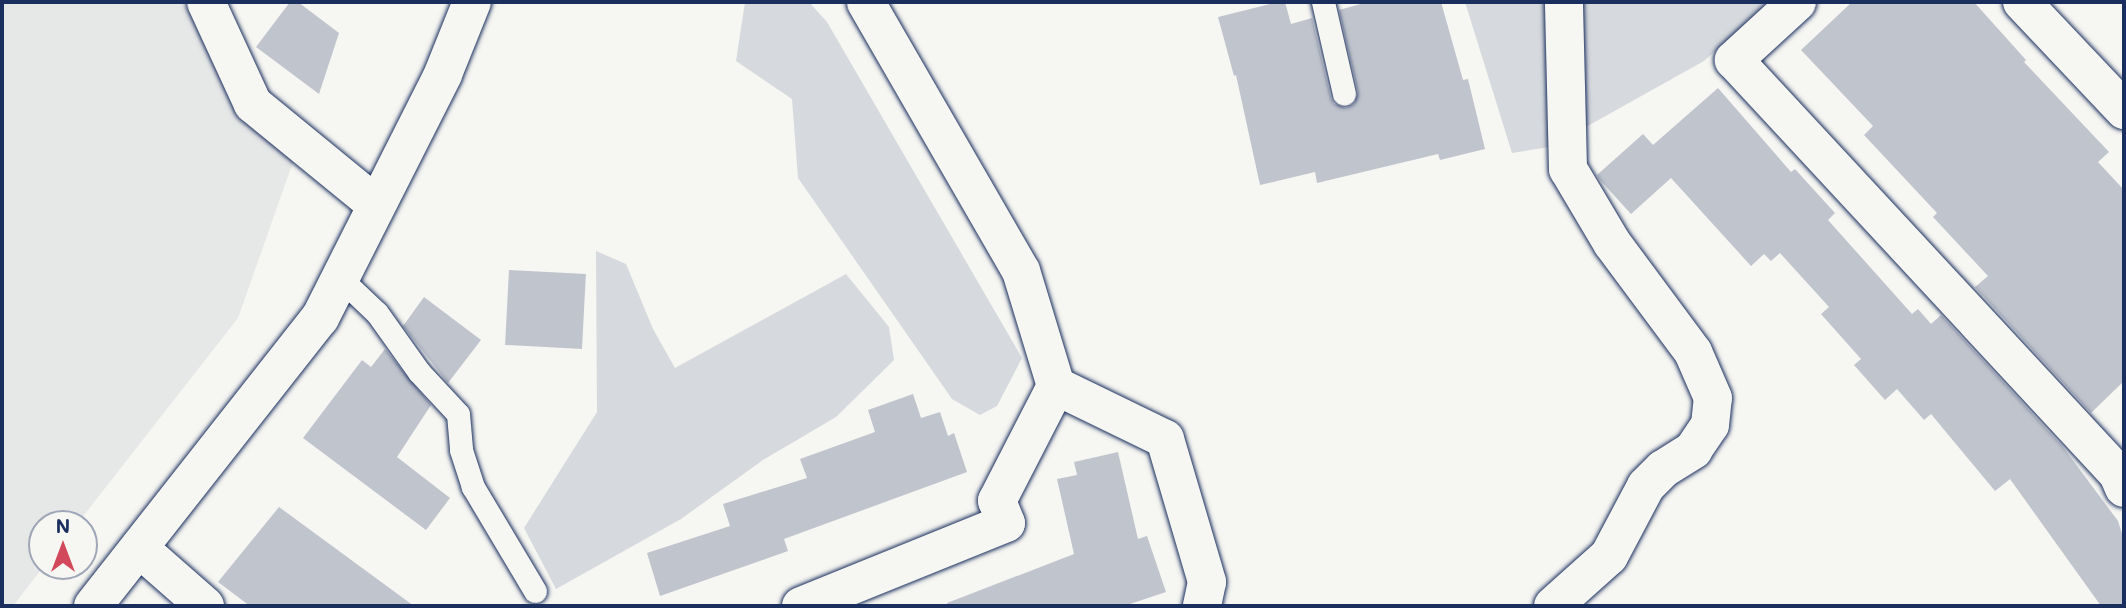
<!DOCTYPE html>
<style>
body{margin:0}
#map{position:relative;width:2126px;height:608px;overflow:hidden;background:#f6f6f2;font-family:Mali,sans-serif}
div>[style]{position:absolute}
.built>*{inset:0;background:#e6e7e7}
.green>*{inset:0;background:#d6d9dd}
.building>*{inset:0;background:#c0c4cd;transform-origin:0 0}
.roads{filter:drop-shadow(0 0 2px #1b2f5e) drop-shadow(0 0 2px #1b2f5e)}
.lane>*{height:23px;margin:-11.5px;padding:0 11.5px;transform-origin:11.5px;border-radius:11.5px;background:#f6f6f2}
.street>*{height:38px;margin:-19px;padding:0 19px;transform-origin:19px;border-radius:19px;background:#f6f6f2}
.secondary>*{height:38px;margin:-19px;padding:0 19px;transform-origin:19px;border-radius:19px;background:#f6f6f2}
span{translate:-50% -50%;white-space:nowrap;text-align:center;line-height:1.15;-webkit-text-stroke:5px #f6f6f2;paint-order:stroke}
.frame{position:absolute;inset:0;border:4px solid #1b2f5e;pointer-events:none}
.north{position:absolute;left:28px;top:510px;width:70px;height:70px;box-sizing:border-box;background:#f6f6f2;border:2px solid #9ea6b7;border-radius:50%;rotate:0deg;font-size:19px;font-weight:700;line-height:28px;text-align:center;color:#1b2f5e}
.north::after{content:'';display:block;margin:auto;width:24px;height:32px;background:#d1495b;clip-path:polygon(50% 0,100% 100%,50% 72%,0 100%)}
</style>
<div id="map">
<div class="built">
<i style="clip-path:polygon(2px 2px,182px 2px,293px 162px,238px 318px,77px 524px,42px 524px,44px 566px,13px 606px,2px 606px)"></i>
</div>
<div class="green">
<i style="clip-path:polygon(745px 2px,809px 2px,827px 22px,1022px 358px,997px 406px,980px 415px,952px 399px,798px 178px,792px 99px,736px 61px)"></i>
<i style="clip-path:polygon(1465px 2px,1549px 2px,1556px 146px,1512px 153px)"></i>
<i style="clip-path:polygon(1580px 2px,1772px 2px,1704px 61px,1584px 128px)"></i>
<i style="clip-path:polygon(596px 251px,626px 264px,653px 329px,675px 368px,846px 274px,889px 327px,894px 360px,836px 417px,763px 460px,681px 519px,556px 589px,524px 528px,597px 412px)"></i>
</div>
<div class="building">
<i style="clip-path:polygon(290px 2px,298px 2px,339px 33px,319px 94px,256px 47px)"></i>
<i style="clip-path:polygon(1278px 2px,1285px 2px,1291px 24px,1312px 18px,1331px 98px,1334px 104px,1346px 108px,1354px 104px,1358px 92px,1339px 10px,1368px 2px,1441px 2px,1463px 80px,1468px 79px,1485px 149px,1440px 160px,1438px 154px,1317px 183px,1315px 172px,1260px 185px,1236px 75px,1234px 76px,1218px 17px)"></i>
<i style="clip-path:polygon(1852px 2px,1974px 2px,2026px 60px,2024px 62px,2109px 152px,2098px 162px,2124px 190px,2124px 381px,2091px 413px,1975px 287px,1988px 276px,1933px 217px,1937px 213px,1864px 135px,1873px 126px,1801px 50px)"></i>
<i style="clip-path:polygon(1718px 88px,1791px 172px,1795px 169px,1835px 213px,1828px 220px,1912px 314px,1918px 309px,1931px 324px,1941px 315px,2063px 447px,2118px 521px,2124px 540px,2124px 606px,2101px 606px,2010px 479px,1995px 491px,1931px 414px,1924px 420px,1897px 389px,1885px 400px,1854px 365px,1861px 359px,1821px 314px,1829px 307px,1780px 253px,1771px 261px,1764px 254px,1751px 266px,1671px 178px,1631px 214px,1600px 180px,1597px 175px,1643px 134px,1653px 145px)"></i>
<i style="left:509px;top:270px;width:77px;height:75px;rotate:3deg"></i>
<i style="clip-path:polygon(424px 297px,481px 340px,448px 383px,403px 326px)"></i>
<i style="clip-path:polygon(385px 349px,431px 405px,397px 457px,450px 498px,426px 530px,303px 438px,362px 360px,371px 367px)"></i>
<i style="clip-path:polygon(913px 394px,921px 418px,940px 412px,948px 436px,954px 433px,967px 472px,784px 539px,788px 551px,660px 596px,647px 553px,730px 526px,723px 504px,807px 478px,800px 459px,875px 432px,868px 410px)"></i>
<i style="clip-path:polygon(1118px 452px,1138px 539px,1147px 536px,1166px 592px,1124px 606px,948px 606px,947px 603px,1074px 554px,1057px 479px,1077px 475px,1074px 462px)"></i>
<i style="clip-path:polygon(279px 507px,414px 606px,250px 606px,218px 582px)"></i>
</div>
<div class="roads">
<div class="lane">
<i style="left:1323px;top:2px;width:94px;rotate:77.1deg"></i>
<i style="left:339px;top:277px;width:52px;rotate:43.5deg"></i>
<i style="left:377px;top:313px;width:72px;rotate:54.6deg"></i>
<i style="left:419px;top:372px;width:57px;rotate:47.1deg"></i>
<i style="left:458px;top:414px;width:36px;rotate:85deg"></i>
<i style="left:461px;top:450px;width:39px;rotate:72deg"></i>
<i style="left:473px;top:487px;width:121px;rotate:59.2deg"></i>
</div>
<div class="street">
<i style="left:206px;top:2px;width:112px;rotate:65.3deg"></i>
<i style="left:253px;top:104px;width:158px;rotate:39.3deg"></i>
<i style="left:1797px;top:2px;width:86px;rotate:137.4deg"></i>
<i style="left:1734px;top:60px;width:565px;rotate:47.15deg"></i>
<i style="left:2118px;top:474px;width:15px;rotate:67deg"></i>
<i style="left:2022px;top:2px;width:149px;rotate:46.6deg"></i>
<i style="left:1056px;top:386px;width:121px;rotate:25.9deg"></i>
<i style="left:1165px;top:439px;width:149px;rotate:73.6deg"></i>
<i style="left:1207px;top:582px;width:25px;rotate:102deg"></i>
<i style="left:139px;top:548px;width:88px;rotate:41.3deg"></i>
<i style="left:801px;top:606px;width:221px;rotate:-22deg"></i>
<i style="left:1006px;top:523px;width:24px;rotate:-112deg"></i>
<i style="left:997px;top:501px;width:129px;rotate:-62.8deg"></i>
<i style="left:1056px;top:386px;width:120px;rotate:-106.9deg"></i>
<i style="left:1021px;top:271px;width:310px;rotate:-120deg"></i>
<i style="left:1553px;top:606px;width:75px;rotate:-41.8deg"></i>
<i style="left:1609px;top:556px;width:79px;rotate:-62.1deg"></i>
<i style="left:1646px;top:486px;width:24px;rotate:-45deg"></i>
<i style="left:1663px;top:469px;width:36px;rotate:-32deg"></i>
<i style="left:1693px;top:450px;width:30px;rotate:-56deg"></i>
<i style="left:1710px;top:425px;width:27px;rotate:-84deg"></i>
<i style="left:1713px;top:398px;width:50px;rotate:-113.5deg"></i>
<i style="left:1693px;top:352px;width:136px;rotate:-126.6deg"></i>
<i style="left:1612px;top:243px;width:86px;rotate:-120.7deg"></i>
<i style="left:1568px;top:169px;width:167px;rotate:-91.4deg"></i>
</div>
<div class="secondary">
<i style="left:93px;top:606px;width:367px;rotate:-51.8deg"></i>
<i style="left:320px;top:318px;width:273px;rotate:-63.2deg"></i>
<i style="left:443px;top:74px;width:78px;rotate:-68.1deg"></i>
</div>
</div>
<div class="frame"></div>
<div class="north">N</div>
</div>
